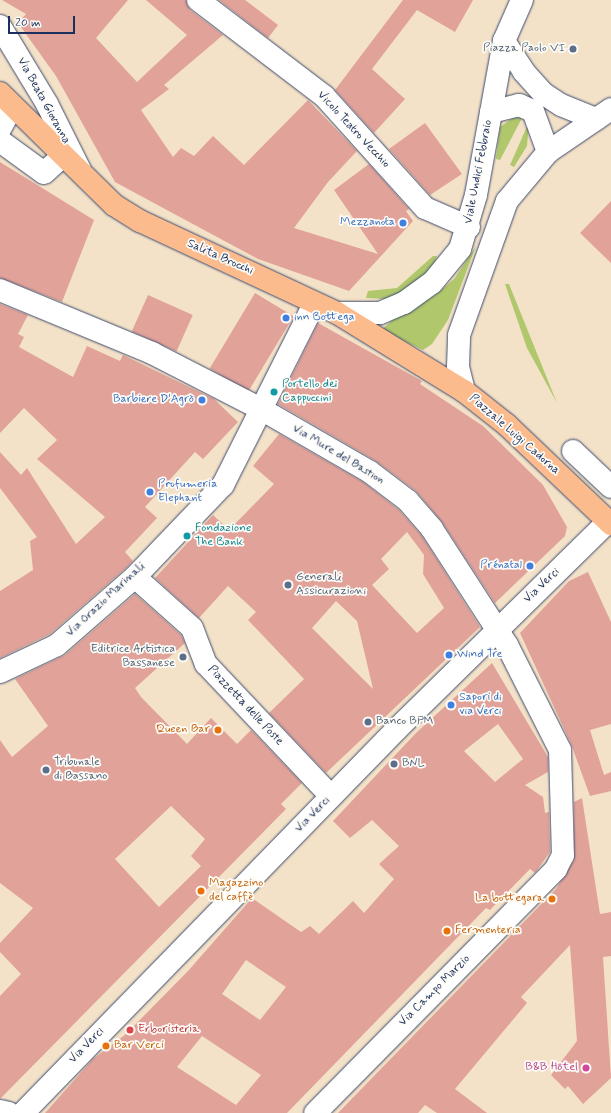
<!DOCTYPE html>
<meta charset="utf-8">
<style>
body{margin:0}
#map{position:relative;width:611px;height:1113px;overflow:hidden;background:#f4e2c8;font-family:Mynerve,sans-serif}
div>[style]{position:absolute}
.green>*{inset:0;background:#b0c76c}
.building>*{inset:0;background:#e1a29a;transform-origin:0 0}
.roads{filter:drop-shadow(0 0 1px #3c4a6e) drop-shadow(0 0 1px #3c4a6e)}
.minor>*{height:22px;margin:-11px;padding:0 11px;transform-origin:11px;border-radius:11px;background:#fff}
.major>*{height:22px;margin:-11px;padding:0 11px;transform-origin:11px;border-radius:11px;background:#fbbb8c}
.dots>*{width:11px;height:11px;translate:-50% -50%;box-sizing:border-box;border:2px solid #fdfcf7;border-radius:50%}
span{translate:-50% -50%;white-space:nowrap;text-align:center;line-height:1.15;-webkit-text-stroke:3.5px #fdfcf7;paint-order:stroke}
.service-label{font-size:12px;color:#4e5e75}
.right{translate:-100% -50%;text-align:right}
.left{translate:0 -50%;text-align:left}
.street-label{font-size:12px;color:#1b2f5e}
.shop-label{font-size:12px;color:#366cbe}
.culture-label{font-size:12px;color:#0d838f}
.food-label{font-size:12px;color:#c56008}
.health-label{font-size:12px;color:#be3a42}
.hotel-label{font-size:12px;color:#b23c85}
.scale{position:absolute;left:8px;top:16px;width:67px;height:18px;box-sizing:border-box;border:2px solid #1b2f5e;border-top:0;padding-left:5px;font-size:12px;line-height:14px;white-space:nowrap;color:#1b2f5e;-webkit-text-stroke:3px #fdfcf7;paint-order:stroke}
</style>
<div id="map">
<div class="green">
<i style="clip-path:polygon(514px 117px,522px 118px,500px 160px,496px 159px,500px 127px)"></i>
<i style="clip-path:polygon(529px 122px,527px 146px,514px 167px,510px 165px)"></i>
<i style="clip-path:polygon(476px 246px,448px 320px,432px 344px,423px 350px,381px 330px,395px 318px,434px 296px,454px 279px)"></i>
<i style="clip-path:polygon(433px 256px,437px 256px,431px 273px,410px 289px,386px 299px,366px 298px,368px 291px,397px 288px)"></i>
<i style="clip-path:polygon(505px 284px,509px 284px,557px 403px,527px 348px)"></i>
</div>
<div class="building">
<i style="clip-path:polygon(2px 0,128px 0,96px 38px,137px 82px,187px 35px,146px 0,186px 0,190px 10px,223px 35px,164px 85px,169px 89px,141px 110px,173px 157px,181px 148px,194px 156px,213px 136px,244px 165px,308px 100px,357px 151px,328px 182px,294px 228px,378px 254px,334px 190px,369px 164px,409px 209px,406px 211px,413px 221px,349px 291px,258px 259px,152px 202px,115px 182px,56px 76px,18px 23px,26px 14px)"></i>
<i style="clip-path:polygon(219px 0,245px 0,278px 25px,268px 38px)"></i>
<i style="clip-path:polygon(403px 0,473px 0,455px 32px,417px 10px,372px 69px,405px 99px,374px 133px,335px 90px)"></i>
<i style="clip-path:polygon(425px 123px,462px 174px,430px 195px,389px 149px)"></i>
<i style="clip-path:polygon(0 162px,94px 220px,62px 302px,0 278px)"></i>
<i style="clip-path:polygon(611px 201px,611px 263px,580px 233px)"></i>
<i style="left:255px;top:293px;width:45px;height:88px;rotate:31deg"></i>
<i style="left:148px;top:295px;width:49px;height:40px;rotate:24deg"></i>
<i style="clip-path:polygon(0 304px,28px 315px,18px 334px,24px 337px,19px 347px,73px 377px,87px 346px,120px 361px,123px 355px,214px 399px,238px 422px,203px 459px,195px 452px,145px 507px,157px 518px,125px 552px,133px 561px,126px 568px,50px 634px,0 658px,0 591px,33px 570px,30px 541px,37px 537px,0 488px,0 452px,21px 475px,27px 468px,76px 544px,105px 517px,37px 459px,57px 440px,24px 408px,0 433px)"></i>
<i style="clip-path:polygon(318px 323px,422px 381px,420px 384px,483px 426px,543px 485px,567px 527px,565px 536px,495px 603px,442px 522px,416px 491px,376px 461px,278px 404px)"></i>
<i style="clip-path:polygon(evenodd,279px 434px,363px 482px,399px 510px,422px 536px,480px 627px,326px 773px,269px 713px,304px 679px,248px 620px,256px 612px,228px 586px,199px 618px,155px 578px,213px 515px,229px 530px,274px 484px,253px 466px,279px 434px,407px 532px,424px 555px,423px 574px,444px 608px,417px 633px,372px 585px,389px 569px,381px 559px,407px 532px,279px 434px,336px 601px,357px 621px,373px 689px,312px 628px,336px 601px)"></i>
<i style="clip-path:polygon(588px 572px,611px 622px,611px 724px,590px 730px,604px 775px,611px 772px,611px 791px,590px 796px,571px 744px,520px 633px,569px 581px)"></i>
<i style="clip-path:polygon(evenodd,135px 594px,181px 635px,185px 643px,135px 688px,141px 697px,187px 744px,211px 718px,237px 744px,251px 730px,302px 783px,281px 804px,286px 809px,0 1099px,0 996px,21px 974px,0 952px,0 943px,33px 908px,0 883px,0 740px,12px 757px,48px 726px,15px 679px,65px 655px,135px 594px,171px 806px,205px 839px,191px 856px,201px 866px,159px 907px,115px 859px,171px 806px)"></i>
<i style="clip-path:polygon(evenodd,492px 663px,548px 757px,548px 772px,525px 785px,543px 797px,545px 813px,549px 812px,550px 852px,535px 873px,530px 869px,490px 910px,486px 908px,287px 1113px,45px 1113px,93px 1059px,126px 1034px,188px 971px,252px 898px,301px 932px,310px 926px,319px 934px,353px 901px,364px 913px,394px 879px,379px 864px,399px 846px,372px 820px,350px 838px,333px 821px,416px 733px,492px 663px,498px 724px,523px 759px,495px 782px,464px 751px,498px 724px,492px 663px,246px 960px,286px 987px,260px 1020px,222px 994px,246px 960px,492px 663px,202px 1036px,261px 1075px,236px 1105px,177px 1067px,202px 1036px)"></i>
<i style="clip-path:polygon(582px 798px,600px 914px,611px 912px,611px 956px,603px 957px,611px 1078px,583px 1104px,568px 1086px,565px 1089px,551px 1075px,577px 1041px,570px 945px,521px 997px,527px 1003px,455px 1089px,487px 1113px,437px 1113px,425px 1105px,418px 1113px,338px 1113px,556px 889px,574px 860px,574px 802px)"></i>
</div>
<div class="roads">
<div class="minor">
<i style="left:198px;top:0;width:158px;rotate:37.3deg"></i>
<i style="left:324px;top:96px;width:151px;rotate:48deg"></i>
<i style="left:425px;top:208px;width:48px;rotate:23.4deg"></i>
<i style="left:0;top:26px;width:91px;rotate:58.9deg"></i>
<i style="left:47px;top:104px;width:74px;rotate:63.4deg"></i>
<i style="left:504px;top:41px;width:37px;rotate:57deg"></i>
<i style="left:524px;top:72px;width:30px;rotate:48deg"></i>
<i style="left:544px;top:94px;width:20px;rotate:33deg"></i>
<i style="left:561px;top:105px;width:38px;rotate:22deg"></i>
<i style="left:491px;top:112px;width:29px;rotate:-14deg"></i>
<i style="left:519px;top:105px;width:15px;rotate:23deg"></i>
<i style="left:533px;top:111px;width:44px;rotate:69.9deg"></i>
<i style="left:0;top:129px;width:26px;rotate:-61deg"></i>
<i style="left:0;top:141px;width:54px;rotate:36deg"></i>
<i style="left:44px;top:173px;width:27px;rotate:-42deg"></i>
<i style="left:0;top:290px;width:165px;rotate:22.5deg"></i>
<i style="left:152px;top:353px;width:123px;rotate:27.2deg"></i>
<i style="left:261px;top:409px;width:126px;rotate:30deg"></i>
<i style="left:370px;top:472px;width:48px;rotate:37.3deg"></i>
<i style="left:408px;top:501px;width:37px;rotate:49deg"></i>
<i style="left:432px;top:529px;width:138px;rotate:57.1deg"></i>
<i style="left:507px;top:645px;width:118px;rotate:63.2deg"></i>
<i style="left:560px;top:750px;width:105px;rotate:88.4deg"></i>
<i style="left:563px;top:855px;width:16px;rotate:117deg"></i>
<i style="left:556px;top:869px;width:343px;rotate:134.6deg"></i>
<i style="left:337px;top:313px;width:43px"></i>
<i style="left:380px;top:313px;width:26px;rotate:-23deg"></i>
<i style="left:404px;top:303px;width:34px;rotate:-36deg"></i>
<i style="left:432px;top:283px;width:44px;rotate:-50.5deg"></i>
<i style="left:460px;top:249px;width:56px;rotate:-73.5deg"></i>
<i style="left:476px;top:195px;width:157px;rotate:-79.7deg"></i>
<i style="left:504px;top:41px;width:45px;rotate:-66.3deg"></i>
<i style="left:464px;top:391px;width:25px;rotate:-104deg"></i>
<i style="left:458px;top:367px;width:32px;rotate:-88deg"></i>
<i style="left:459px;top:335px;width:142px;rotate:-70.3deg"></i>
<i style="left:507px;top:201px;width:64px;rotate:-50.1deg"></i>
<i style="left:548px;top:152px;width:76px;rotate:-34.3deg"></i>
<i style="left:573px;top:451px;width:52px;rotate:43.5deg"></i>
<i style="left:135px;top:577px;width:76px;rotate:41.8deg"></i>
<i style="left:192px;top:628px;width:39px;rotate:69deg"></i>
<i style="left:206px;top:664px;width:182px;rotate:46.6deg"></i>
<i style="left:0;top:672px;width:63px;rotate:-25.3deg"></i>
<i style="left:57px;top:645px;width:103px;rotate:-41.1deg"></i>
<i style="left:135px;top:577px;width:127px;rotate:-46.3deg"></i>
<i style="left:223px;top:485px;width:203px;rotate:-63.3deg"></i>
<i style="left:0;top:1111px;width:9px;rotate:13deg"></i>
<i style="left:23px;top:1113px;width:536px;rotate:-45.76deg"></i>
<i style="left:397px;top:729px;width:296px;rotate:-44.5deg"></i>
</div>
<div class="major">
<i style="left:0;top:93px;width:160px;rotate:44.5deg"></i>
<i style="left:114px;top:205px;width:31px;rotate:32deg"></i>
<i style="left:140px;top:221px;width:217px;rotate:25deg"></i>
<i style="left:337px;top:313px;width:149px;rotate:31.6deg"></i>
<i style="left:464px;top:391px;width:55px;rotate:38.3deg"></i>
<i style="left:507px;top:425px;width:144px;rotate:43.6deg"></i>
</div>
</div>
<div class="dots">
<i style="left:573px;top:49px;background:#5c6f8a"></i>
<i style="left:403px;top:223px;background:#3f7fe0"></i>
<i style="left:286px;top:318px;background:#3f7fe0"></i>
<i style="left:274px;top:392px;background:#0f9aa8"></i>
<i style="left:202px;top:400px;background:#3f7fe0"></i>
<i style="left:150px;top:492px;background:#3f7fe0"></i>
<i style="left:187px;top:536px;background:#0f9aa8"></i>
<i style="left:530px;top:566px;background:#3f7fe0"></i>
<i style="left:288px;top:585px;background:#5c6f8a"></i>
<i style="left:449px;top:655px;background:#3f7fe0"></i>
<i style="left:183px;top:657px;background:#5c6f8a"></i>
<i style="left:451px;top:705px;background:#3f7fe0"></i>
<i style="left:368px;top:722px;background:#5c6f8a"></i>
<i style="left:218px;top:730px;background:#e8710a"></i>
<i style="left:394px;top:764px;background:#5c6f8a"></i>
<i style="left:46px;top:770px;background:#5c6f8a"></i>
<i style="left:201px;top:891px;background:#e8710a"></i>
<i style="left:552px;top:899px;background:#e8710a"></i>
<i style="left:447px;top:931px;background:#e8710a"></i>
<i style="left:130px;top:1030px;background:#e0444e"></i>
<i style="left:106px;top:1046px;background:#e8710a"></i>
<i style="left:586px;top:1068px;background:#d1479c"></i>
</div>
<div class="service-label">
<span class="right" style="left:565px;top:49px">Piazza Paolo VI</span>
<span class="left" style="left:296px;top:585px">Generali<br>Assicurazioni</span>
<span class="right" style="left:175px;top:657px">Editrice Artistica<br>Bassanese</span>
<span class="left" style="left:376px;top:722px">Banco BPM</span>
<span class="left" style="left:54px;top:770px">Tribunale<br>di Bassano</span>
<span class="left" style="left:402px;top:764px">BNL</span>
</div>
<div class="street-label">
<span style="left:43px;top:101px;rotate:61deg">Via Beata Giovanna</span>
<span style="left:353px;top:130px;rotate:47deg">Vicolo Teatro Vecchio</span>
<span style="left:479px;top:172px;rotate:-79deg">Viale Undici Febbraio</span>
<span style="left:220px;top:258px;rotate:24deg">Salita Brocchi</span>
<span style="left:514px;top:435px;rotate:41deg">Piazzale Luigi Cadorna</span>
<span style="left:338px;top:455px;rotate:31deg">Via Mure del Bastion</span>
<span style="left:542px;top:586px;rotate:-44deg">Via Verci</span>
<span style="left:106px;top:600px;rotate:-43deg">Via Orazio Marinali</span>
<span style="left:245px;top:706px;rotate:47deg">Piazzetta delle Poste</span>
<span style="left:313px;top:815px;rotate:-46deg">Via Verci</span>
<span style="left:435px;top:991px;rotate:-45deg">Via Campo Marzio</span>
<span style="left:87px;top:1046px;rotate:-46deg">Via Verci</span>
</div>
<div class="shop-label">
<span class="right" style="left:395px;top:223px">Mezzanota</span>
<span class="left" style="left:294px;top:318px">inn Bottega</span>
<span class="right" style="left:194px;top:400px">Barbiere D'Agrò</span>
<span class="left" style="left:158px;top:492px">Profumeria<br>Elephant</span>
<span class="right" style="left:522px;top:566px">Prénatal</span>
<span class="left" style="left:457px;top:655px">Wind Tre</span>
<span class="left" style="left:459px;top:705px">Sapori di<br>via Verci</span>
</div>
<div class="culture-label">
<span class="left" style="left:282px;top:392px">Portello dei<br>Cappuccini</span>
<span class="left" style="left:195px;top:536px">Fondazione<br>The Bank</span>
</div>
<div class="food-label">
<span class="right" style="left:210px;top:730px">Queen Bar</span>
<span class="left" style="left:209px;top:891px">Magazzino<br>del caffè</span>
<span class="right" style="left:544px;top:899px">La bottegara</span>
<span class="left" style="left:455px;top:931px">Fermenteria</span>
<span class="left" style="left:114px;top:1046px">Bar Verci</span>
</div>
<div class="health-label">
<span class="left" style="left:138px;top:1030px">Erboristeria</span>
</div>
<div class="hotel-label">
<span class="right" style="left:578px;top:1068px">B&amp;B Hôtel</span>
</div>
<div class="scale">20 m</div>
</div>
